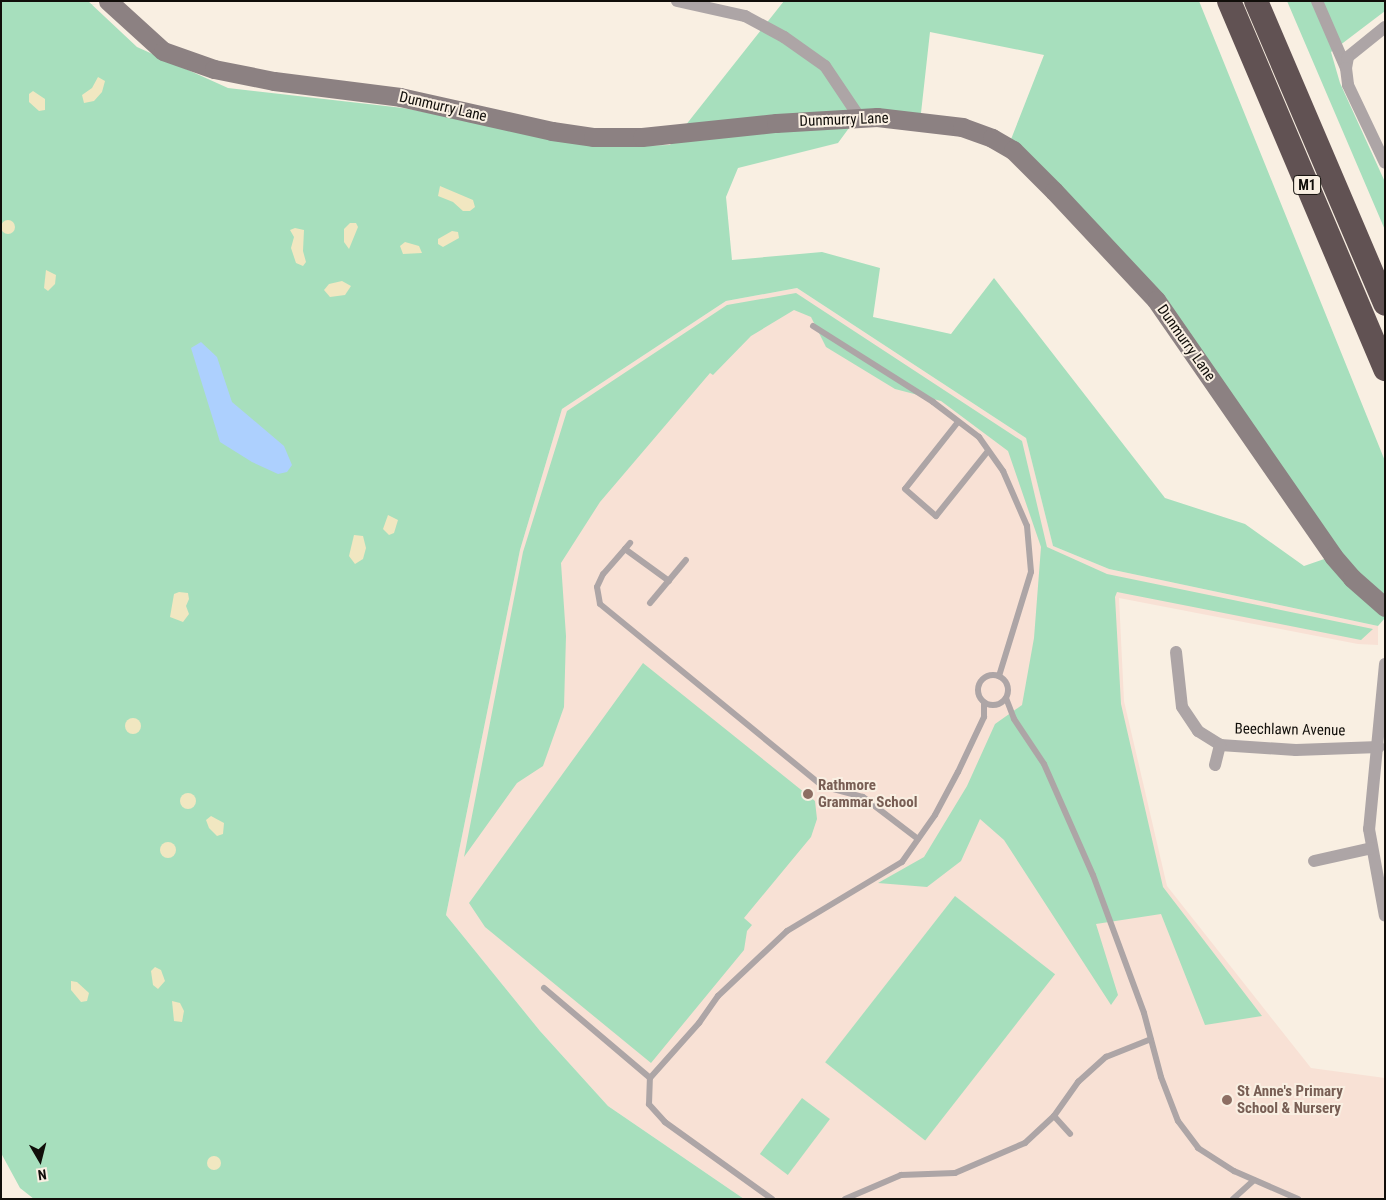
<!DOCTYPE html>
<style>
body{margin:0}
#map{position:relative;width:1386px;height:1200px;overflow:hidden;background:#f9efe2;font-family:"Roboto Condensed",sans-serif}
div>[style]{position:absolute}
.education>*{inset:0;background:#f8e1d5}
.green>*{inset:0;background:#a7dfbd;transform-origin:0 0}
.sand>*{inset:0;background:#f1e7c1}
.round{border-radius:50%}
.water>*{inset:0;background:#add0fe}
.lane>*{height:6px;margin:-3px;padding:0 3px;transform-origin:3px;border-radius:3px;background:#ada5a6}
.lane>.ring{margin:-3px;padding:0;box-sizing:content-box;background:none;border:6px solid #ada5a6;border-radius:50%}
.street>*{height:12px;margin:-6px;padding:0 6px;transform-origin:6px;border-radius:6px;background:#ada5a6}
.secondary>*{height:19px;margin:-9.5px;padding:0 9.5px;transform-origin:9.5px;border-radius:9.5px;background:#8c8182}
.highway>*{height:24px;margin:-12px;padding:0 12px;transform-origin:12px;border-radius:12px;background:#615253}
.dots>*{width:14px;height:14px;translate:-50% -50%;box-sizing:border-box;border:2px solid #f9efe2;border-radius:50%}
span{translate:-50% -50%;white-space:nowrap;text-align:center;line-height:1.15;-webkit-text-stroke:4px #f9efe2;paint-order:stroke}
.shield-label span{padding:1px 4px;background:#f9efe2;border:1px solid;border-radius:4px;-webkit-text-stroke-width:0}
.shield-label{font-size:14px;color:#110e0a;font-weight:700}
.street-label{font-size:15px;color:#110e0a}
.education-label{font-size:15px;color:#785e54;font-weight:700}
.left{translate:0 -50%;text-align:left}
.frame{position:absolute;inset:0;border:2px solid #110e0a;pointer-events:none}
.north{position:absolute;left:15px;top:1135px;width:50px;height:50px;-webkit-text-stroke:4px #f9efe2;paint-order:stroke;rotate:172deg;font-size:14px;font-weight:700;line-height:20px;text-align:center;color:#110e0a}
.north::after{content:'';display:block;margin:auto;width:18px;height:22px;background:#110e0a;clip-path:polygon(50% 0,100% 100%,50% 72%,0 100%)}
</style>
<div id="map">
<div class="education">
<i style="clip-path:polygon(797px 288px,1026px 438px,1053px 546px,1109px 569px,1378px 626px,1378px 645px,1358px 644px,1119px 598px,1124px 701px,1167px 886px,1311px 1068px,1385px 1078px,1385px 1199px,744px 1199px,608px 1106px,540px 1031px,446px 915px,520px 550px,562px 409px,726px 301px)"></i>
</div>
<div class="green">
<i style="clip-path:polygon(evenodd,1px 1px,88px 1px,137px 47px,228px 88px,403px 108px,489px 124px,636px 146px,670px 145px,784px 1px,1199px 1px,1385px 461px,1385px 618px,1378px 626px,1109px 569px,1053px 546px,1026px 438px,797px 288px,726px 301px,562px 409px,520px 550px,446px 915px,540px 1031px,608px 1106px,744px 1199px,34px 1199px,20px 1188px,1px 1153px,1px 1px,930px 32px,1044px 55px,1008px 147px,1156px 300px,1333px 556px,1304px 566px,1245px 524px,1165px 498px,994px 278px,951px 334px,873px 317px,880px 268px,822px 252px,732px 260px,726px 197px,738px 168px,838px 143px,860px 113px,921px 113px,930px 32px)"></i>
<i style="clip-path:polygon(1287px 1px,1385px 1px,1385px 11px,1331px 52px,1340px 83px,1385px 182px,1385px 230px)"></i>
<i style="clip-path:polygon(796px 293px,1022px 441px,1047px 547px,1107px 574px,1373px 629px,1361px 640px,1117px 592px,1115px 597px,1121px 704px,1163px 887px,1262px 1016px,1205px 1025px,1161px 914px,1096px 924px,1118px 995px,1111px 1005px,1004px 840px,980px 819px,961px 861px,927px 887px,878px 883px,924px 857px,967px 786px,995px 724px,1022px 705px,1034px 638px,1041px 547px,1008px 451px,941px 401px,895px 389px,826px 347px,811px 317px,794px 310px,751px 336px,713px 375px,710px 373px,600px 502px,561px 563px,566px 636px,564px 707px,543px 766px,517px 783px,464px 857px,523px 552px,567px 411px,727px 305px)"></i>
<i style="clip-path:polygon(643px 663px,815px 801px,817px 819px,811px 837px,744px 918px,752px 925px,747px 931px,744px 950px,651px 1063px,485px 927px,469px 903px)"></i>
<i style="left:955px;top:896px;width:127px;height:211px;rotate:38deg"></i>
<i style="left:802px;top:1098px;width:35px;height:70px;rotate:37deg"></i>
</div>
<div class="sand">
<i style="clip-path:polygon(98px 77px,105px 81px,102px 92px,94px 101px,84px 103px,82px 95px,92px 88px)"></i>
<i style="clip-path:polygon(33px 91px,45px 99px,45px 110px,39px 111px,29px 102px,29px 94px)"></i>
<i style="clip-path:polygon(440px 186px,473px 200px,475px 207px,470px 211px,463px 211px,453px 202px,438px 196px)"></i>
<i class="round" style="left:1px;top:220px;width:14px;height:14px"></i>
<i style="clip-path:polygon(350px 223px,356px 223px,358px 227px,349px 249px,344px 242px,344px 229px)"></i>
<i style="clip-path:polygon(295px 228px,304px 230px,303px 251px,306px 262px,303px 266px,296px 263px,291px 248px,294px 237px,290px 230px)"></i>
<i style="clip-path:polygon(452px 231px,458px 232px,459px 238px,443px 247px,438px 244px,438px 239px)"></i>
<i style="clip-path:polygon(405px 242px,419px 246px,422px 253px,403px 254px,400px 246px)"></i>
<i style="clip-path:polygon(46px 270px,56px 275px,55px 284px,48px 291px,44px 288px)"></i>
<i style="clip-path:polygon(342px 281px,351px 286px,345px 295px,330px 297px,324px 290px,329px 284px)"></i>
<i style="clip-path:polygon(388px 515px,398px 520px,394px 533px,389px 535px,383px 529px)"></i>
<i style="clip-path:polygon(354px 535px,363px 536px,366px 548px,363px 559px,355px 564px,349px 556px)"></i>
<i style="clip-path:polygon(179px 592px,188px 593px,189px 599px,186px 606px,189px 614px,183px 622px,170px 617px,174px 594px)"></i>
<i class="round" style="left:125px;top:718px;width:16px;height:16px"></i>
<i class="round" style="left:180px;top:793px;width:16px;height:16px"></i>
<i style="clip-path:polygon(211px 816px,224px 823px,223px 834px,217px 836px,209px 828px,206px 820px)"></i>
<i class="round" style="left:160px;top:842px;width:16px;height:16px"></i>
<i style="clip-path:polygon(155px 967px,161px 970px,165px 981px,158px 989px,153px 985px,151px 971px)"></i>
<i style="clip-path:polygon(71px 981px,77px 982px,89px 993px,87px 1001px,81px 1002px,71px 990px)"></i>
<i style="clip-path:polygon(172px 1001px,180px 1003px,184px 1011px,182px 1022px,174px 1021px)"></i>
<i class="round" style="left:207px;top:1156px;width:14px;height:14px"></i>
</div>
<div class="water">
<i style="clip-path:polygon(201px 342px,217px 357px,232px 402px,284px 446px,292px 465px,287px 472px,278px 474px,252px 462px,220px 442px,191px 348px)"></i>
</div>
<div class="lane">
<i style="left:813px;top:326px;width:142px;rotate:32.3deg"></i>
<i style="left:933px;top:402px;width:58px;rotate:37.3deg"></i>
<i style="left:979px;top:437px;width:42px;rotate:54.8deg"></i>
<i style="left:1003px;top:471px;width:60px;rotate:66.4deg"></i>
<i style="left:1027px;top:526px;width:46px;rotate:85deg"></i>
<i style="left:1031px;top:572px;width:109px;rotate:107.1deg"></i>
<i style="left:958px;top:422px;width:85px;rotate:128.3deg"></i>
<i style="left:905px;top:489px;width:41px;rotate:41.1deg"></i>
<i style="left:936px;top:516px;width:83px;rotate:-51.3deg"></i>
<i style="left:625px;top:549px;width:8px;rotate:-50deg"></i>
<i style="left:669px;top:581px;width:54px;rotate:-144deg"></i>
<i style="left:625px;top:549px;width:33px;rotate:131deg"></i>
<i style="left:603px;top:574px;width:14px;rotate:115deg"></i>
<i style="left:597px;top:587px;width:17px;rotate:80deg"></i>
<i style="left:600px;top:604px;width:287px;rotate:39.3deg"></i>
<i style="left:822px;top:786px;width:42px;rotate:15deg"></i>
<i style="left:863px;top:797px;width:69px;rotate:37.4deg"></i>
<i style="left:650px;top:603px;width:56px;rotate:-50.1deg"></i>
<i class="ring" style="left:978px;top:675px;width:24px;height:24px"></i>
<i style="left:1006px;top:698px;width:22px;rotate:69deg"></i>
<i style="left:1014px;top:719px;width:54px;rotate:56.3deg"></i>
<i style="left:1044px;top:764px;width:121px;rotate:66.2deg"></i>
<i style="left:1093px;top:875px;width:147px;rotate:69.7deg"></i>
<i style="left:1144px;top:1013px;width:66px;rotate:75.1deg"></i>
<i style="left:1161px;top:1077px;width:47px;rotate:68.9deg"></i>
<i style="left:1178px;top:1121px;width:34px;rotate:53deg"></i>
<i style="left:1198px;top:1148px;width:43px;rotate:32.6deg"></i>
<i style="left:1234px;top:1171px;width:70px;rotate:23.6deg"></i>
<i style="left:544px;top:988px;width:139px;rotate:40.3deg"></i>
<i style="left:1054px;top:1116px;width:24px;rotate:48deg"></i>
<i style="left:772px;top:1199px;width:132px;rotate:-144.3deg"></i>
<i style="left:665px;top:1122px;width:24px;rotate:-132deg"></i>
<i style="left:649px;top:1104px;width:26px;rotate:-88deg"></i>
<i style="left:650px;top:1078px;width:74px;rotate:-48.3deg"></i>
<i style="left:699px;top:1023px;width:33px;rotate:-55deg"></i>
<i style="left:718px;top:996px;width:95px;rotate:-43.3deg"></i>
<i style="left:787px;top:931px;width:134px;rotate:-31deg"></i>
<i style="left:902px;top:862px;width:57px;rotate:-54.9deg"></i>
<i style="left:935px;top:815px;width:49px;rotate:-61.9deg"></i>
<i style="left:958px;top:772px;width:61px;rotate:-64.7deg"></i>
<i style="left:984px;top:717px;width:14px;rotate:-90deg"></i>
<i style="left:845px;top:1199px;width:61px;rotate:-23.2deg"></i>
<i style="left:901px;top:1175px;width:54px;rotate:-2.1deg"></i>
<i style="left:955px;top:1173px;width:76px;rotate:-23.2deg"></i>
<i style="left:1025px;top:1143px;width:40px;rotate:-43deg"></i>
<i style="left:1054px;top:1116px;width:42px;rotate:-54.8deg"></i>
<i style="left:1078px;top:1082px;width:38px;rotate:-42deg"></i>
<i style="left:1106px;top:1057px;width:48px;rotate:-21.8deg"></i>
<i style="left:1233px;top:1199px;width:28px;rotate:-42deg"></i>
</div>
<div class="street">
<i style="left:677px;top:1px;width:70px;rotate:12.4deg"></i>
<i style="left:745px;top:16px;width:44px;rotate:28.3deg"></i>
<i style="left:784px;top:37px;width:50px;rotate:35.3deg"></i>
<i style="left:825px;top:66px;width:63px;rotate:56.1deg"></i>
<i style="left:1317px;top:1px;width:73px;rotate:66.6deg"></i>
<i style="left:1385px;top:27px;width:48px;rotate:141deg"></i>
<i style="left:1348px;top:57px;width:11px;rotate:100deg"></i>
<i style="left:1346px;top:68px;width:17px;rotate:83deg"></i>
<i style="left:1348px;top:85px;width:86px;rotate:64.6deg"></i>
<i style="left:1176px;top:652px;width:55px;rotate:83.8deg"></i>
<i style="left:1182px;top:707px;width:29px;rotate:56deg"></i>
<i style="left:1198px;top:731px;width:26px;rotate:32deg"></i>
<i style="left:1220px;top:745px;width:76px;rotate:3.8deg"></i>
<i style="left:1296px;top:750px;width:83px;rotate:-2.1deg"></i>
<i style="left:1385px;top:664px;width:166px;rotate:95.5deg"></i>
<i style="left:1369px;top:829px;width:88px;rotate:79.6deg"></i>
<i style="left:1215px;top:765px;width:21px;rotate:-76deg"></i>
<i style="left:1314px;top:861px;width:59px;rotate:-12.6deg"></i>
</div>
<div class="secondary">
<i style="left:108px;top:1px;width:74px;rotate:42.3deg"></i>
<i style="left:163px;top:51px;width:54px;rotate:19.4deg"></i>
<i style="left:214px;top:69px;width:61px;rotate:11.3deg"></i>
<i style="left:274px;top:81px;width:127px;rotate:7.2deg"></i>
<i style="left:400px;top:97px;width:156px;rotate:12.6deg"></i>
<i style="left:552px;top:131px;width:41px;rotate:8.3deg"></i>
<i style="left:593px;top:137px;width:49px"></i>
<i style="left:642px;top:137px;width:135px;rotate:-6deg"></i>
<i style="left:776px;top:123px;width:101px;rotate:-3.4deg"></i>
<i style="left:877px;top:117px;width:86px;rotate:6.7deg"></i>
<i style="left:962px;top:127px;width:32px;rotate:20deg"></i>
<i style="left:992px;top:138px;width:24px;rotate:30deg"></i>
<i style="left:1013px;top:150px;width:58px;rotate:45deg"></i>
<i style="left:1054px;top:191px;width:149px;rotate:46.9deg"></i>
<i style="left:1156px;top:300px;width:311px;rotate:55.3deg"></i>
<i style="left:1333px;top:556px;width:29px;rotate:49deg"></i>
<i style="left:1352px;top:578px;width:44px;rotate:41.3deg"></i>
</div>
<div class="highway">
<i style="left:1229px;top:1px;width:400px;rotate:67deg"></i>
<i style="left:1256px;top:1px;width:329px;rotate:66.9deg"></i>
</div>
<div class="dots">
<i style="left:808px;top:794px;background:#8d6e63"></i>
<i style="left:1227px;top:1100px;background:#8d6e63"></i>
</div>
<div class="shield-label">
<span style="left:1307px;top:185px">M1</span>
</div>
<div class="street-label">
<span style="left:443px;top:107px;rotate:13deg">Dunmurry Lane</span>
<span style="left:844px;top:120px;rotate:-2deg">Dunmurry Lane</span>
<span style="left:1186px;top:343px;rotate:55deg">Dunmurry Lane</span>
<span style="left:1290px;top:730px;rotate:1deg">Beechlawn Avenue</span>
</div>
<div class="education-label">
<span class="left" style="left:818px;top:794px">Rathmore<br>Grammar School</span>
<span class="left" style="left:1237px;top:1100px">St Anne's Primary<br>School &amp; Nursery</span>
</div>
<div class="frame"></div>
<div class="north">N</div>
</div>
